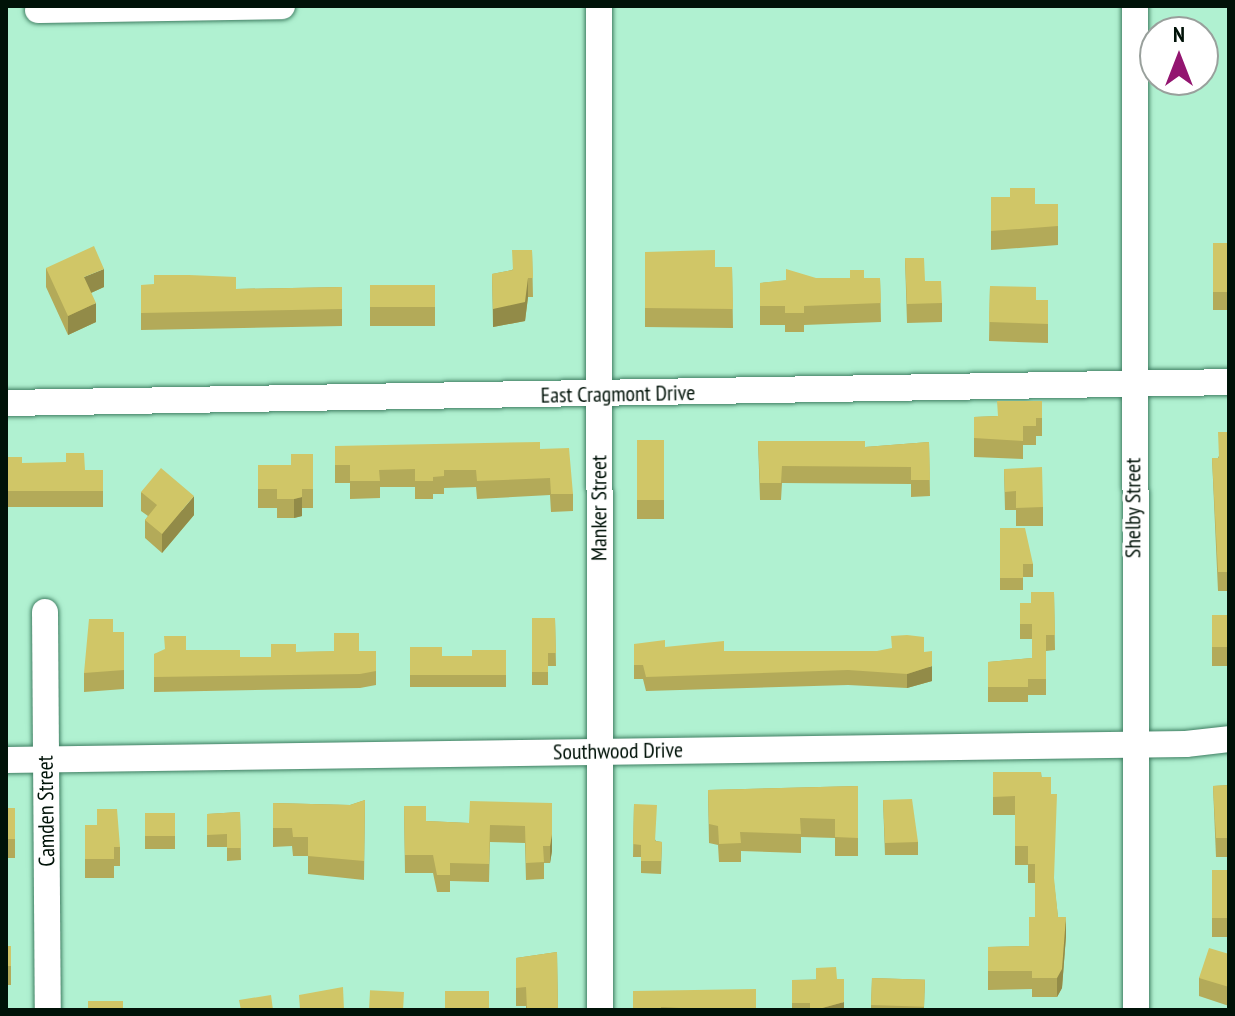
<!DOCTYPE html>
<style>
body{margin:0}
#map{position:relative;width:1235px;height:1016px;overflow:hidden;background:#b0f1d1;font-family:"PT Sans Narrow",sans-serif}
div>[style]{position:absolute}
.roads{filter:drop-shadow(0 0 2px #3f7e62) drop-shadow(0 0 2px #3f7e62)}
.minor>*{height:26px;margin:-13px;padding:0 13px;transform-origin:13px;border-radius:13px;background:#fff}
.wall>*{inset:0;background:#b3aa59;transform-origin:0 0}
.shaded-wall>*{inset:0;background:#928b48}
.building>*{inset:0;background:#d0c667;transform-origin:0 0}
span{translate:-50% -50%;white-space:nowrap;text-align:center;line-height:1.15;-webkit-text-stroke:6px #fff;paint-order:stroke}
.street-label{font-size:22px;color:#001208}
.frame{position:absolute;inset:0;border:8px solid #001208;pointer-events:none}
.north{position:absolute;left:1139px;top:16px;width:80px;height:80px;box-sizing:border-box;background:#fff;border:2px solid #99a09c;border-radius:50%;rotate:0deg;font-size:22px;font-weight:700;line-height:32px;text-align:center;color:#001208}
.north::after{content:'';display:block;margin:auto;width:28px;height:36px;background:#931570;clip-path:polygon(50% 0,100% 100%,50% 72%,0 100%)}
</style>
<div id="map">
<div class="roads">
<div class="minor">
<i style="left:599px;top:6px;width:1004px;rotate:89.94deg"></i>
<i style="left:1135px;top:6px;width:1004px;rotate:89.94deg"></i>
<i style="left:38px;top:10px;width:244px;rotate:-0.9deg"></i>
<i style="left:6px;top:403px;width:1223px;rotate:-0.98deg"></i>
<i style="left:45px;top:612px;width:398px;rotate:89.6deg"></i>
<i style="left:6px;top:760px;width:1180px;rotate:-0.78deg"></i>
<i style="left:1186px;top:744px;width:43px;rotate:-6.6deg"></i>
</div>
</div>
<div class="wall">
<i style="clip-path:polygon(991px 197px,1035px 204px,1058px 204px,1058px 245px,991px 250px)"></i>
<i style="left:1213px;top:243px;width:16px;height:67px"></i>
<i style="clip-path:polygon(532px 250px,533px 297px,528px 297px,525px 321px,493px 327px,492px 274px,512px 270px)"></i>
<i style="clip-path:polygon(645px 252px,715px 267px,732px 267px,733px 328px,645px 327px)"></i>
<i style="clip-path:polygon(905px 258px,942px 303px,942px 322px,907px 323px)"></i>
<i style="clip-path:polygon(46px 268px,104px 287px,91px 293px,96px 322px,68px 335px,46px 287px)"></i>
<i style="clip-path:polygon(816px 278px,880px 278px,881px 322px,804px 325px,804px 332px,785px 332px,785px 325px,760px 325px,760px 283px)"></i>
<i style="clip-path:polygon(141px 285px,236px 289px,342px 287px,342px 326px,141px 330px)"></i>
<i style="left:370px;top:285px;width:65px;height:41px"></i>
<i style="clip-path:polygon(990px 286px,1036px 300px,1048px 300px,1048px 343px,989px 341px)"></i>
<i style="clip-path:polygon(1042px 401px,1042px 436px,1036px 436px,1036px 445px,1023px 445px,1023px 459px,974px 457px,974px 417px,998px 416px)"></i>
<i style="clip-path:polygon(1229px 432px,1229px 591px,1218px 591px,1212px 458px,1218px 458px)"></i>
<i style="left:637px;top:440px;width:27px;height:79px"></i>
<i style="clip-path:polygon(758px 441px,865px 447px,929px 442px,930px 496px,911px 497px,911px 484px,782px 483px,781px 500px,760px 500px)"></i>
<i style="clip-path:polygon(335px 446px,540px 449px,573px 494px,573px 511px,551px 512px,550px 495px,477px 499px,476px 487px,444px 488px,444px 494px,433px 494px,433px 499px,415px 499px,415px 487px,380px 487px,380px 498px,350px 499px,350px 483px,335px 483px)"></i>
<i style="clip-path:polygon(313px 454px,313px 508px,302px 508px,302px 516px,294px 518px,277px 518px,277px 508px,258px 508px,258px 465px,291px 465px)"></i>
<i style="clip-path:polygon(6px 457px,22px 463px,85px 470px,103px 470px,103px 507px,6px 507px)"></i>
<i style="clip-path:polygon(1004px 469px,1043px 507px,1043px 526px,1016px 526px,1016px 510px,1005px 510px)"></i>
<i style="clip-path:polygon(141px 492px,194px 515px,162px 553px,145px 538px,145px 520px,148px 516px,141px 511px)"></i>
<i style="clip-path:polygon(1000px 528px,1033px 564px,1033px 577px,1023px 577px,1023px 590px,1000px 590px)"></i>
<i style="clip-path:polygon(1054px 592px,1055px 650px,1046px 651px,1046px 695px,1028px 695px,1028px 702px,988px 702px,988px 662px,1032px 658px,1032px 639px,1020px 639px,1020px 603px,1031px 603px)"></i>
<i style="left:1229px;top:615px;width:51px;height:17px;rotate:90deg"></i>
<i style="clip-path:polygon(532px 618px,555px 618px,556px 666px,548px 666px,548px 685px,532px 685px)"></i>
<i style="clip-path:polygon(113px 632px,124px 632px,124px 689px,84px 692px,84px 673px)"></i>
<i style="clip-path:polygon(634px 644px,665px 647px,724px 651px,924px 652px,932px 681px,907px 688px,848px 685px,646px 691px,643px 679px,634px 679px)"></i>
<i style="clip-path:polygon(410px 647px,442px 656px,472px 656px,506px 650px,506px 687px,410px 687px)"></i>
<i style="clip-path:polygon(186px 650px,240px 657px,271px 657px,296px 652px,376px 651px,376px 685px,360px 688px,154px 692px,154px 654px)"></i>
<i style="clip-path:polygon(993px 772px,1041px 772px,1058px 917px,1066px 936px,1062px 988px,1057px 997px,1032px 997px,1032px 989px,988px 990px,988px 947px,1029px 946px,1035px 917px,1035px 883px,1028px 883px,1028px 865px,1015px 865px,1015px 815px,993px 815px)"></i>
<i style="clip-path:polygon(1229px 785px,1229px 857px,1216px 857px,1213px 786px)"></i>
<i style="clip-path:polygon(858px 786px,858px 856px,835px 856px,835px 838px,801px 837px,801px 853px,741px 851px,741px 862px,719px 862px,718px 845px,709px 843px,708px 790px)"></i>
<i style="clip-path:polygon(365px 800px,364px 880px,308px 874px,308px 856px,293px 856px,292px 846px,273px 847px,273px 803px,350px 805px)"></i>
<i style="clip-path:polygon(883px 800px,918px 842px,918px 855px,885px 855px)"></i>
<i style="clip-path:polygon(552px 803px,552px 851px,550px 863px,544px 863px,544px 879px,526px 880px,525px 843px,490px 842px,489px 882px,450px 881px,450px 892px,437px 892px,433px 873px,405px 873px,404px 806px,426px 821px,469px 823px)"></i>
<i style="clip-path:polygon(634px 804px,656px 841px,662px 842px,661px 874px,641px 873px,641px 857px,633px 857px)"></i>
<i style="left:15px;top:808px;width:50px;height:9px;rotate:90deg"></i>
<i style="clip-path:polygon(240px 812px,241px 860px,227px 861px,227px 847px,207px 847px,207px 814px)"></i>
<i style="left:175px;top:813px;width:36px;height:30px;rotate:90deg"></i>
<i style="clip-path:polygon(85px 825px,120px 847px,120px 866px,114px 866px,114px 878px,85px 878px)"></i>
<i style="left:1212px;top:870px;width:17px;height:67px"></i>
<i style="left:6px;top:946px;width:5px;height:39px"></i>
<i style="clip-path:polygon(557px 952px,558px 1010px,526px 1010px,526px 1006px,516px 1006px,516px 958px)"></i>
<i style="clip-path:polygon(1229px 954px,1229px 1006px,1199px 996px,1199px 978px)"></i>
<i style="left:872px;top:978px;width:53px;height:32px;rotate:2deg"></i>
<i style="clip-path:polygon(837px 979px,844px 1010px,792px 1010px,792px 980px)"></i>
<i style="clip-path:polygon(633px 991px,756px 1010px,633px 1010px)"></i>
</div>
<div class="shaded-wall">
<i style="clip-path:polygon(104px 269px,104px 287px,84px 296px,84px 277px)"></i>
<i style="clip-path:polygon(528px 278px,528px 297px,525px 321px,493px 327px,493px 309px)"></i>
<i style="clip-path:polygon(96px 303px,96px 322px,68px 335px,68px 316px)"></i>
<i style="clip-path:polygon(194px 496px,194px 515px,162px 553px,162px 534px)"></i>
<i style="clip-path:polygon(302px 497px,302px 516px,294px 518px,294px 499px)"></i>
<i style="clip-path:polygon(932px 666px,932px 681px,907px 688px,907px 674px)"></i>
<i style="clip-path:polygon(552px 834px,552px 851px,550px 863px,550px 846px)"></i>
<i style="clip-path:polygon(1066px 917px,1066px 936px,1062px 988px,1057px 997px,1057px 978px)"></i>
<i style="clip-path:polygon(844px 1002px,844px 1010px,815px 1010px)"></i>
</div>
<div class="building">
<i style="clip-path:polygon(1010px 188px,1035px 188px,1035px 204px,1058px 204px,1058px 226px,991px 231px,991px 197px,1010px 197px)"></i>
<i style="left:1213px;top:243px;width:16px;height:49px"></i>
<i style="clip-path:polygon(94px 246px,104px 269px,84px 277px,96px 303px,68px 316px,46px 268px)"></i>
<i style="clip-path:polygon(512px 250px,532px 250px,533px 278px,528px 278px,525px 302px,493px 309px,492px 274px,513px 270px)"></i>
<i style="clip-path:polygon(715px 250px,715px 267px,732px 267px,733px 309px,645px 308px,645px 252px)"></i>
<i style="clip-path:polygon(905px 258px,924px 258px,925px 281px,941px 281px,942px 303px,907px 304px)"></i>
<i style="clip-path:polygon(786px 269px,816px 278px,850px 278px,850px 270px,864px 270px,864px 278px,880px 278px,881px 303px,804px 306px,804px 313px,785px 313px,785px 306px,760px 306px,760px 283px,786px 280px)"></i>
<i style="clip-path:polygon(154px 275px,189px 275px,236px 277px,236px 289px,342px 287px,342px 309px,141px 313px,141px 285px,154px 284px)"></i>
<i style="left:370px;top:285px;width:65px;height:22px"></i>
<i style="clip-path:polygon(990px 286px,1036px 287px,1036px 300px,1048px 300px,1048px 324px,989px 322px)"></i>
<i style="clip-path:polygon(997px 401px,1042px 401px,1042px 418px,1036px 418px,1036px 426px,1023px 426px,1023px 441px,974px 438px,974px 417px,998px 416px)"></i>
<i style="clip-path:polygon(1218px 432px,1229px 432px,1229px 572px,1218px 572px,1212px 458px,1219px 458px)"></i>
<i style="left:637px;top:440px;width:27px;height:60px"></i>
<i style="clip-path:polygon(758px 441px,865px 441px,865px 447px,929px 442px,930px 480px,911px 480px,911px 467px,782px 466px,781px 483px,760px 483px)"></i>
<i style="clip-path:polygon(540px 442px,540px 449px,569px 448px,573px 494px,551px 494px,550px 478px,477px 481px,476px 470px,444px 470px,444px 476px,433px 477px,433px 481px,415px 481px,415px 469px,379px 470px,380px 481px,350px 481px,350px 465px,335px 465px,335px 446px)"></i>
<i style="clip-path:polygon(66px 453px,84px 453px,85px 470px,103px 470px,103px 491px,6px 491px,6px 457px,22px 457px,22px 463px,66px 462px)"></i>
<i style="clip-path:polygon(291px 454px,313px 454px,313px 489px,302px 489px,302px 497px,294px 499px,277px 499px,277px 489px,258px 489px,258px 465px,291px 465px)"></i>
<i style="clip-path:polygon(1042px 467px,1043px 507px,1016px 508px,1016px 491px,1005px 492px,1004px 469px)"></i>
<i style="clip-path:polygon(161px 468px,194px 496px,162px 534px,145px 520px,157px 505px,141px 492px)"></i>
<i style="clip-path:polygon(1000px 528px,1025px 528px,1033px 564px,1023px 564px,1023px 578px,1000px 578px)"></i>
<i style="clip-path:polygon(1031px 592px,1054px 592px,1055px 635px,1046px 635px,1046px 679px,1028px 679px,1028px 687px,988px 687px,988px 662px,1032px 658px,1032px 624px,1020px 624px,1020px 603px,1031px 603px)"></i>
<i style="left:1229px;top:615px;width:32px;height:17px;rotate:90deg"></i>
<i style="clip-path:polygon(532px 618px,555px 618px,556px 653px,548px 653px,548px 672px,532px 672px)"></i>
<i style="clip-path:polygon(89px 619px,113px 619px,113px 632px,124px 632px,124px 670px,84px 673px)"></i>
<i style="clip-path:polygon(334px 633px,359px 633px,359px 651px,376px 651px,376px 671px,360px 674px,154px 677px,154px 654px,165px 649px,164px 636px,186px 636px,186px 650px,240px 650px,240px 657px,271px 657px,271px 644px,296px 644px,296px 652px,334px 651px)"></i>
<i style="clip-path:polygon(907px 635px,924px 637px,924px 652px,932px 651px,932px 666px,907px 674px,848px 670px,646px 677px,643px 665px,634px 665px,634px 644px,665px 640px,665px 647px,724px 641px,724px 651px,877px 651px,892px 648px,891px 636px)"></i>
<i style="clip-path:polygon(410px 647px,442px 647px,442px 656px,472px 656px,472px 650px,506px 650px,506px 675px,410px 675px)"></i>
<i style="clip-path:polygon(993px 772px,1041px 772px,1041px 777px,1051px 777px,1051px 794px,1057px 794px,1054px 878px,1058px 917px,1066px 917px,1062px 969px,1057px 978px,1032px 978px,1032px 971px,988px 971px,988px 947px,1029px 946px,1029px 917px,1035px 917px,1035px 864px,1028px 864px,1028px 846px,1015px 846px,1015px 796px,993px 797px)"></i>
<i style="clip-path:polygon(1229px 785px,1229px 838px,1216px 838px,1213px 786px)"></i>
<i style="clip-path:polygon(858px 786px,858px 838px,835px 837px,835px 819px,800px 818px,801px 834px,740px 832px,741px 843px,719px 844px,718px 826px,709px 824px,708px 790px)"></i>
<i style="clip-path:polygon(912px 799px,918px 842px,885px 843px,883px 800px)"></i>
<i style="clip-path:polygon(365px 800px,364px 861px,308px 856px,308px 837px,293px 837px,292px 828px,273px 828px,273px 803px,350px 805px)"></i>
<i style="clip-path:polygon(470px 801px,552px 803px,552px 834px,550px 846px,543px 846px,544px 862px,526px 863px,525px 826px,490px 825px,489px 864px,450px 863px,450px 875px,437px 875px,433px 855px,405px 855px,404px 806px,426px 806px,426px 821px,469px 823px)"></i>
<i style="clip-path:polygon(634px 804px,657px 805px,655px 841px,662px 842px,661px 861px,641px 861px,641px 845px,633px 844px)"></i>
<i style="left:15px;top:808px;width:31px;height:9px;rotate:90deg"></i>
<i style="clip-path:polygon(97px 809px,117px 809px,120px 847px,114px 847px,114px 859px,85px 859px,85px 825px,97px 825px)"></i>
<i style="clip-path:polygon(240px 812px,241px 848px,227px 848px,227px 834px,207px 835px,207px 814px)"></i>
<i style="left:175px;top:813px;width:23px;height:30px;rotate:90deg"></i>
<i style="left:1212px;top:870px;width:17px;height:48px"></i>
<i style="left:6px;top:946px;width:5px;height:20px"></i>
<i style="clip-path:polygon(1209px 948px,1229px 954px,1229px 987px,1199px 978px)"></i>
<i style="clip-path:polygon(557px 952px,558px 1009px,527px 1010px,526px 987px,516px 988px,516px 958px)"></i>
<i style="clip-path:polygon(836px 967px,837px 979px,844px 979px,844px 1002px,815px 1010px,810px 1010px,810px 1003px,792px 1003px,792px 980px,816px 980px,816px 968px)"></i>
<i style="left:872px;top:978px;width:53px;height:27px;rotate:2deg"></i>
<i style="clip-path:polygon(343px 987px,344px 1010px,300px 1010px,299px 995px)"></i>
<i style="clip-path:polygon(756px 989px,756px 1010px,720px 1010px,661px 1007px,661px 1010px,633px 1010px,633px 991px)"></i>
<i style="left:489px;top:991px;width:19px;height:44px;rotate:90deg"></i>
<i style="left:404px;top:992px;width:18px;height:34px;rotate:93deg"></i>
<i style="clip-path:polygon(271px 995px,273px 1010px,241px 1010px,239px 1000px)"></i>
<i style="left:88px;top:1001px;width:35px;height:9px"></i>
</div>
<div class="street-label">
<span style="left:618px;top:394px;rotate:-1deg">East Cragmont Drive</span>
<span style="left:599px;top:508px;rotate:-90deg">Manker Street</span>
<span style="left:1133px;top:508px;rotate:-90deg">Shelby Street</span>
<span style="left:618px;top:751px;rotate:-1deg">Southwood Drive</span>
<span style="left:46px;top:811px;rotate:-91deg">Camden Street</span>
</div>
<div class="frame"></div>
<div class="north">N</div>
</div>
